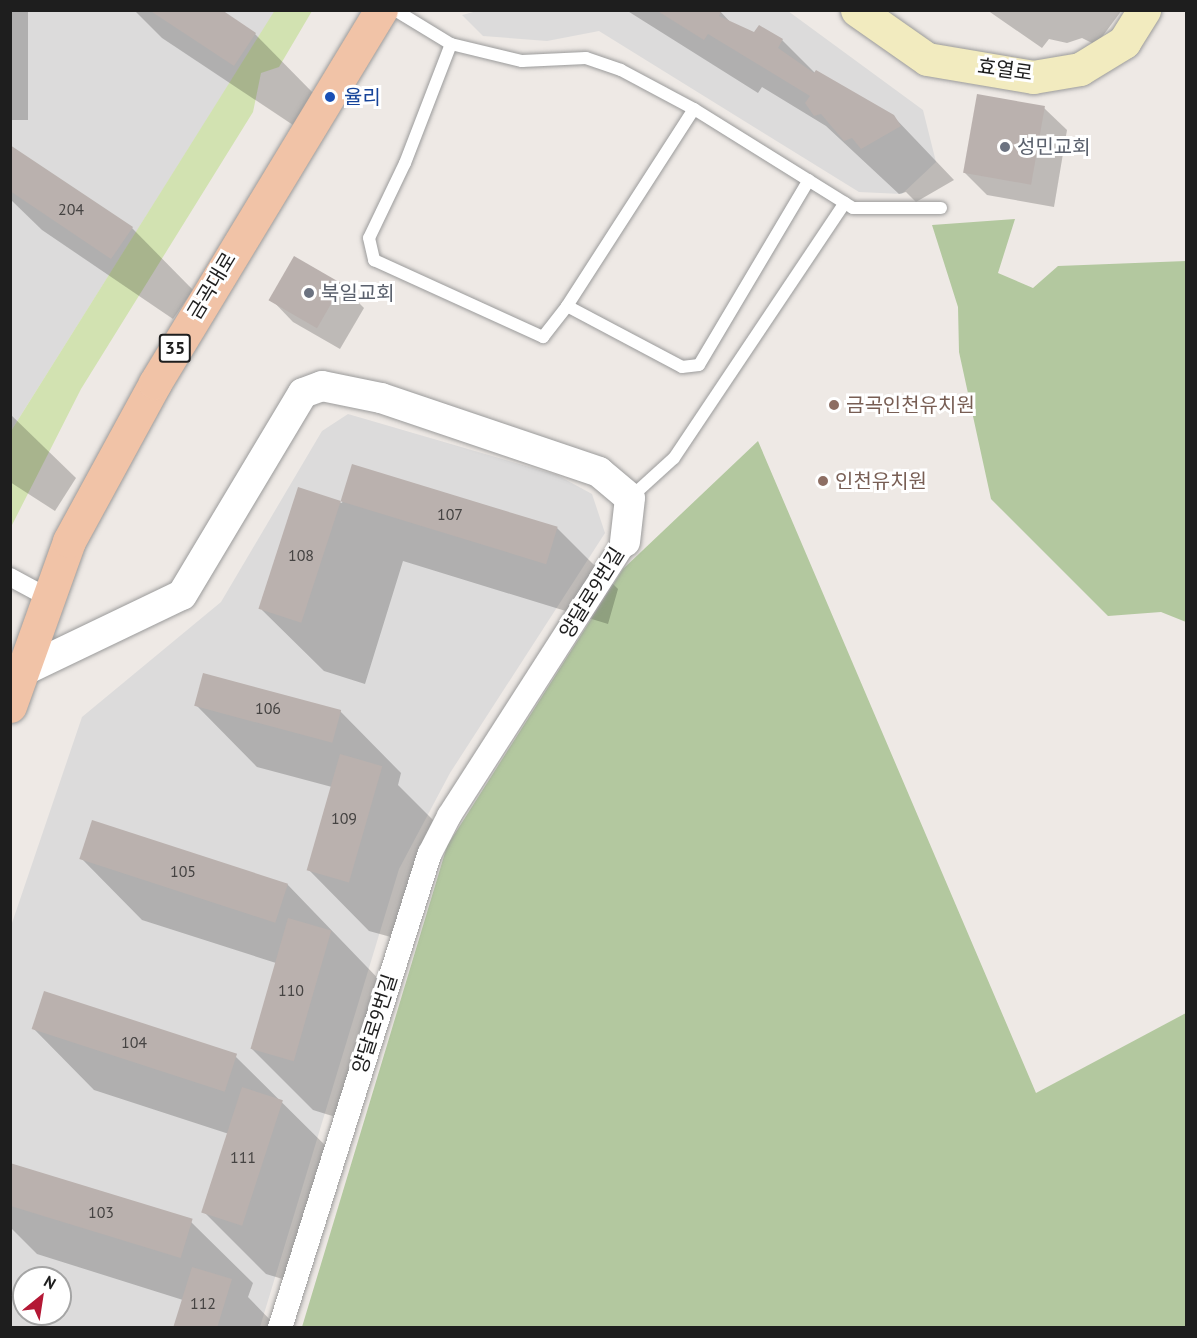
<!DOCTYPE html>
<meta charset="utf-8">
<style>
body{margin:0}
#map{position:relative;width:1197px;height:1338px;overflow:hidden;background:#eee9e5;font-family:"PT Sans","Noto Sans KR",sans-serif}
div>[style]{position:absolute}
.residential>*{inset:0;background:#dcdbdb}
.grass>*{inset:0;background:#d2e2b1}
.forest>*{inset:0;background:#b3c89f}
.shadow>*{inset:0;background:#0003;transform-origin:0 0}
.building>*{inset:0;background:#bab1ae;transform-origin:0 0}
.roads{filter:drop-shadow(0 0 2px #9b9b9b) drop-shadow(0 0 2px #9b9b9b)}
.service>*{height:12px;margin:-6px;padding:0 6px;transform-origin:6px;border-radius:6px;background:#fff}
.pedestrian>*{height:18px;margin:-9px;padding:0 9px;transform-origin:9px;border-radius:9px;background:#fff}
.minor>*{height:24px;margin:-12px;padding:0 12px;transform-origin:12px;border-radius:12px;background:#fff}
.tertiary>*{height:30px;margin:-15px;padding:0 15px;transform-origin:15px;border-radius:15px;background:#fff}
.secondary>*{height:33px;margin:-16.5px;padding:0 16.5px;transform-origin:16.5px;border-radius:16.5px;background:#f2ebbf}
.primary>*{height:33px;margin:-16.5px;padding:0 16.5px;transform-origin:16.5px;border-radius:16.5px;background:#f1c3a7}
.dots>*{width:16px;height:16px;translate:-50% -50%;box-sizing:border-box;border:3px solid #fff;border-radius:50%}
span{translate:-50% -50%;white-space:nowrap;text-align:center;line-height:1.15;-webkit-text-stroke:6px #fff;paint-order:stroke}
.number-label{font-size:16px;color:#454342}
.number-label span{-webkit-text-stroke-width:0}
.shield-label span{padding:2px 4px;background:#fff;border:2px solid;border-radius:4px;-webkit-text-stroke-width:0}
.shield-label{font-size:18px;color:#1e1e1e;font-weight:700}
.street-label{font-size:20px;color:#1e1e1e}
.transit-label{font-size:20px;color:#164399}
.left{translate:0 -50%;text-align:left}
.worship-label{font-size:20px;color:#5b616d}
.education-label{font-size:20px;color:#785e54}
.frame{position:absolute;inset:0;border:12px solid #1e1e1e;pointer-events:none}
.north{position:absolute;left:12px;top:1266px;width:60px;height:60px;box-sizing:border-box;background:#fff;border:2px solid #a5a5a5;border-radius:50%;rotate:30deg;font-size:16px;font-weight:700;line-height:24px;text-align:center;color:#1e1e1e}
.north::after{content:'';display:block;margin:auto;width:21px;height:27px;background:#b41835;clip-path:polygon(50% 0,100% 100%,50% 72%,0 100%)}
</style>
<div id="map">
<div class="residential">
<i style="clip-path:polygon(481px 10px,788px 11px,923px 110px,936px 162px,902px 194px,859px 192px,599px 31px,547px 41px,483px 36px,462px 15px)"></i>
<i style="clip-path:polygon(11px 11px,275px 11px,11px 431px)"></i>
<i style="clip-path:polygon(evenodd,348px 414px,557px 475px,592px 494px,605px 533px,450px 773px,399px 869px,260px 1327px,11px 1328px,11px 926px,82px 717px,221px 602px,322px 431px,348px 414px,24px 1278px,60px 1278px,60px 1314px,24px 1314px,24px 1278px)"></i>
</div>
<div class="grass">
<i style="clip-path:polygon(275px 10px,312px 11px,279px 67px,261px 73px,253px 112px,81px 389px,11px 527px,11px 431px)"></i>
</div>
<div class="forest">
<i style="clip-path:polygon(1015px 219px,998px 273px,1033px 288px,1058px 266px,1186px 261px,1186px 622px,1161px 612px,1108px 616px,991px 499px,959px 352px,958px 307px,932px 225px)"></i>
<i style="clip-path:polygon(758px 441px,1036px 1093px,1186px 1013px,1186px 1327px,302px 1327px,447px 846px,623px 569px)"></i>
</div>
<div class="shadow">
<i style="left:10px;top:10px;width:18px;height:110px"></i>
<i style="clip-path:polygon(134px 10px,219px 10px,255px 34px,316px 96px,296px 127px,162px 38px)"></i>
<i style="clip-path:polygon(626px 10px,719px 10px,732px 24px,755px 34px,760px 27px,782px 40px,815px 73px,893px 116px,954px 180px,916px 202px,906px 192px,899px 194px,826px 126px,762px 87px,758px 93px)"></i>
<i style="clip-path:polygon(987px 10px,1122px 10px,1096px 45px,1082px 38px,1067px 43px,1049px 39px,1042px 48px)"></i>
<i style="clip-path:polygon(1044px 108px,1067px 130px,1054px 207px,987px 195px,965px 173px)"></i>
<i style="clip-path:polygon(10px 147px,132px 228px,193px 290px,173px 319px,42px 230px,10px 199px)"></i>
<i style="clip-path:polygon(342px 286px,364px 308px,340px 349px,293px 322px,271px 299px)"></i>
<i style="clip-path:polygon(10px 414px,76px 478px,55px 511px,10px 482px)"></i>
<i style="clip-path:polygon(353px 466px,557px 528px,618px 589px,608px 624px,403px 561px,365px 684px,324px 671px,262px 610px,299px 489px,342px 503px)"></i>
<i style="clip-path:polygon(196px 705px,340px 711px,401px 773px,398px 785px,442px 829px,409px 942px,369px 931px,308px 869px,332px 787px,257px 767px)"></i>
<i style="clip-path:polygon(81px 858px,287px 884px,392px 993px,355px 1123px,313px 1110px,252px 1049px,276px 963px,142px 920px)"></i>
<i style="clip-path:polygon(33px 1028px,236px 1057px,343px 1163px,306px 1286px,266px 1274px,205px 1213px,229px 1134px,94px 1090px)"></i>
<i style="clip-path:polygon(10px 1164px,191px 1222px,253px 1283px,248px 1297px,278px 1328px,175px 1328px,183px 1300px,37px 1254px,10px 1227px)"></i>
</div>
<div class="building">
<i style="clip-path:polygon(149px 10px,222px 10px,256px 33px,234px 66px)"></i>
<i style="clip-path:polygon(656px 10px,722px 10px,719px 16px,754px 32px,759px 25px,783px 39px,778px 48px,814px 73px,816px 70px,894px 115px,901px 126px,861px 149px,852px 138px,844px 141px,821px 114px,814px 116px,805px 103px,810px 96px,708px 34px,704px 40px)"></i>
<i style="left:977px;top:94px;width:69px;height:80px;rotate:10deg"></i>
<i style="clip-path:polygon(10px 145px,133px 227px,111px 259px,10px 191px)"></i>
<i style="left:294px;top:256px;width:56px;height:51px;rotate:30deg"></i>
<i style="left:352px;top:464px;width:215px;height:39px;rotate:17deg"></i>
<i style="left:298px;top:487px;width:45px;height:128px;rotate:18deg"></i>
<i style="left:203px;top:673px;width:143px;height:34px;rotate:15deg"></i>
<i style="left:340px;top:754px;width:44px;height:121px;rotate:16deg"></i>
<i style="left:92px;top:820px;width:206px;height:41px;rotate:18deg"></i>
<i style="left:288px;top:918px;width:45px;height:136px;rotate:16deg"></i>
<i style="left:44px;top:991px;width:203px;height:40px;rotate:18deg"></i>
<i style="left:242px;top:1087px;width:43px;height:132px;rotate:18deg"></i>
<i style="left:10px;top:1163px;width:191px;height:41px;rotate:17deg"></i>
<i style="clip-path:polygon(192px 1267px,232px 1279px,217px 1328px,173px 1328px)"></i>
</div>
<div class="roads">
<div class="service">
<i style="left:395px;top:10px;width:66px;rotate:31.3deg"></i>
<i style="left:451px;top:44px;width:73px;rotate:13.5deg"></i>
<i style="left:522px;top:61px;width:64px;rotate:-2.7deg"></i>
<i style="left:586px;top:58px;width:37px;rotate:19deg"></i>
<i style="left:621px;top:70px;width:83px;rotate:28.1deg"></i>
<i style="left:694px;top:109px;width:187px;rotate:31.9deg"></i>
<i style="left:853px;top:208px;width:88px"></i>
<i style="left:451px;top:44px;width:128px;rotate:111.1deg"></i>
<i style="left:405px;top:163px;width:83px;rotate:115.6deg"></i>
<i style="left:369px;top:238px;width:23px;rotate:77deg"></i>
<i style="left:374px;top:260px;width:186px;rotate:24.5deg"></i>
<i style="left:543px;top:337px;width:39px;rotate:-52deg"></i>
<i style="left:567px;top:306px;width:234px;rotate:-57.2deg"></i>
<i style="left:567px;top:306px;width:130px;rotate:27.9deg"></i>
<i style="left:682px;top:367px;width:17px;rotate:-7deg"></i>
<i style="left:699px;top:365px;width:215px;rotate:-59.3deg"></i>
<i style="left:630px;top:498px;width:59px;rotate:-42.3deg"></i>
<i style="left:674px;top:458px;width:307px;rotate:-56.2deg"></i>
</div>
<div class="pedestrian">
<i style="left:10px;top:577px;width:44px;rotate:28.3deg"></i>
</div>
<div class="minor">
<i style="left:280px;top:1328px;width:498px;rotate:-72.5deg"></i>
<i style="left:430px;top:853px;width:42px;rotate:-62.8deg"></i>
<i style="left:449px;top:816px;width:326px;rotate:-57.3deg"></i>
</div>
<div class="tertiary">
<i style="left:21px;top:672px;width:178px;rotate:-25.6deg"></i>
<i style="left:182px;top:595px;width:235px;rotate:-59.1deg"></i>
<i style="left:303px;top:393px;width:20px;rotate:-20deg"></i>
<i style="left:322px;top:386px;width:60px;rotate:11.5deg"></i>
<i style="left:381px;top:398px;width:230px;rotate:18.7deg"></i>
<i style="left:599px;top:472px;width:40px;rotate:40deg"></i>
<i style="left:630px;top:498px;width:44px;rotate:96.5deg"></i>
</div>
<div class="secondary">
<i style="left:857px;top:10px;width:85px;rotate:35deg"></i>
<i style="left:927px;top:59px;width:108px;rotate:9.6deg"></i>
<i style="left:1033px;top:77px;width:48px;rotate:-9.7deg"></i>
<i style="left:1080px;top:69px;width:52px;rotate:-31.5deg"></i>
<i style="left:1124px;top:42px;width:38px;rotate:-58deg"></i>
</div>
<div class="primary">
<i style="left:10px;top:706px;width:175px;rotate:-70.3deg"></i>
<i style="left:69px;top:541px;width:180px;rotate:-61.4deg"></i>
<i style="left:155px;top:383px;width:436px;rotate:-58.8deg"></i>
</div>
</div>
<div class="dots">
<i style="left:330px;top:97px;background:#1a4fb4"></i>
<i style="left:1005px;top:147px;background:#6b7280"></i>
<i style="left:309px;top:293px;background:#6b7280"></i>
<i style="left:834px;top:405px;background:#8d6e63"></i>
<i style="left:823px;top:481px;background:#8d6e63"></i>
</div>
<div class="number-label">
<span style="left:71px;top:209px">204</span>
<span style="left:450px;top:514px">107</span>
<span style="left:301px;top:555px">108</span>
<span style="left:268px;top:708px">106</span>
<span style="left:344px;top:818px">109</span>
<span style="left:183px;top:871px">105</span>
<span style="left:291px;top:990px">110</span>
<span style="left:134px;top:1042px">104</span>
<span style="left:243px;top:1157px">111</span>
<span style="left:101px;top:1212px">103</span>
<span style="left:203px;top:1303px">112</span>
</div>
<div class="shield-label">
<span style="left:175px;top:348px">35</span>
</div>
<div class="street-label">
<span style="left:1005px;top:70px;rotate:8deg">효열로</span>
<span style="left:212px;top:286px;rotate:-59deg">금곡대로</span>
<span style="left:592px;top:593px;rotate:-58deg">양달로9번길</span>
<span style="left:375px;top:1024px;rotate:-72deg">양달로9번길</span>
</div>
<div class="transit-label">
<span class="left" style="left:344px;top:97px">율리</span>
</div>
<div class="worship-label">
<span class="left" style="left:1017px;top:147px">성민교회</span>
<span class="left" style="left:321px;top:293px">북일교회</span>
</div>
<div class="education-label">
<span class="left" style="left:846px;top:405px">금곡인천유치원</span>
<span class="left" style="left:835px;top:481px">인천유치원</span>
</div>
<div class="frame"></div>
<div class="north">N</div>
</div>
